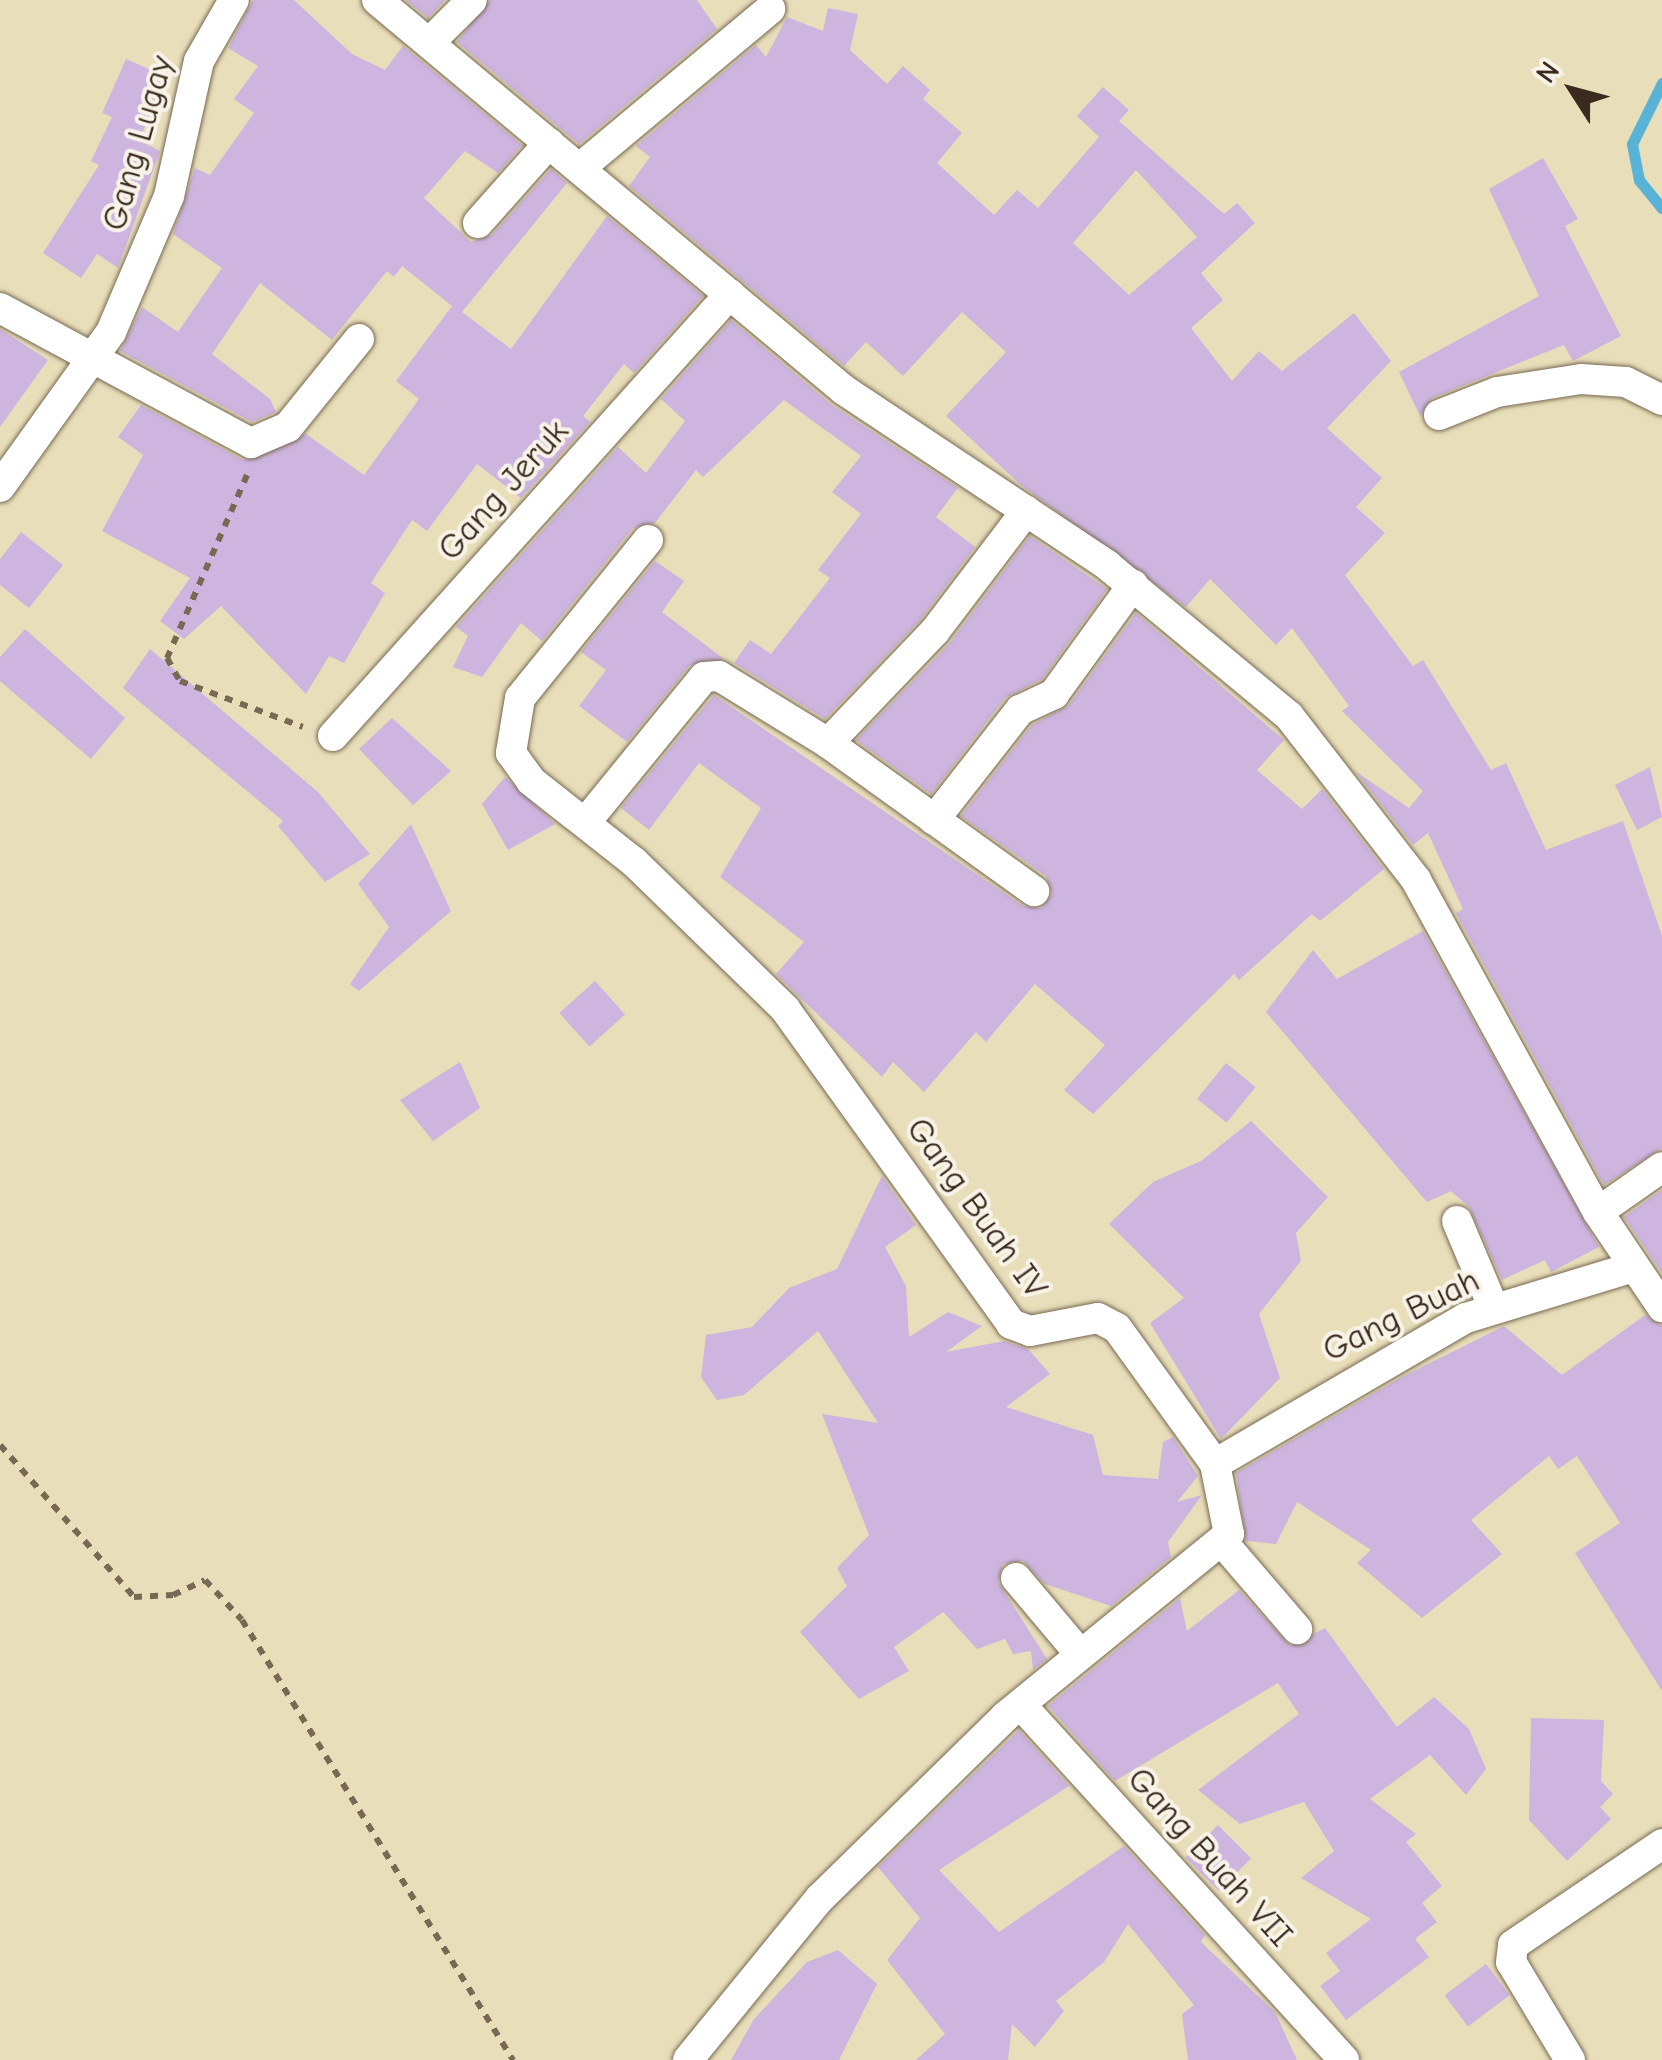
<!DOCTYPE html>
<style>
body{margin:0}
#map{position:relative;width:1662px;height:2060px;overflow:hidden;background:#e8deb9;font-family:"Comic Neue",sans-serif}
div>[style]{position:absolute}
.stream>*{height:11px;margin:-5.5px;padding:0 5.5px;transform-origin:5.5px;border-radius:5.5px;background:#58b3d6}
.building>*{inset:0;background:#ceb5e0;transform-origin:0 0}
.path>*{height:6px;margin-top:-3px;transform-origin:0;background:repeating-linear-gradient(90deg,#786954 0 8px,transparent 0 16px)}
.roads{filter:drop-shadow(0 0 2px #786954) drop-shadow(0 0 2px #786954)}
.street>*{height:30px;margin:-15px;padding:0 15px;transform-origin:15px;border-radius:15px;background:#fff}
span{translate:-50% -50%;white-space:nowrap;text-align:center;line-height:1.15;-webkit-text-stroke:8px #f7f3e8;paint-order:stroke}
.street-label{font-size:35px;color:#3b2a1e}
.north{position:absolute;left:1522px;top:40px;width:100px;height:100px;-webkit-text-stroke:8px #f7f3e8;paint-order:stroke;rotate:306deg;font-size:28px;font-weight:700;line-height:40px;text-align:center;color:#3b2a1e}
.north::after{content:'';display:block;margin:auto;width:35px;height:45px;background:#3b2a1e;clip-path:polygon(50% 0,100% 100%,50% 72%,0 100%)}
</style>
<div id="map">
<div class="stream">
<i style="left:1662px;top:83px;width:68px;rotate:116.2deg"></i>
<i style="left:1632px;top:144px;width:37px;rotate:79deg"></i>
<i style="left:1639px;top:180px;width:36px;rotate:51deg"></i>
</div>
<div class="building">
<i style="clip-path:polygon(253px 0,294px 0,352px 54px,385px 70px,403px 46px,522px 145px,498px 173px,465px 151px,424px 198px,471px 242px,492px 235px,551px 169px,567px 183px,462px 312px,511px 349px,607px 216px,703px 296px,634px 373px,624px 364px,583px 416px,590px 422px,521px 498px,477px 464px,427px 531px,412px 520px,371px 583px,385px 593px,344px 663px,329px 656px,306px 694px,221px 606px,184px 639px,160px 621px,190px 578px,102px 531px,143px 455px,118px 437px,141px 405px,243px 460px,306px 434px,364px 475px,419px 399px,396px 381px,452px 306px,402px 266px,394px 277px,387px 271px,332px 340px,260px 283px,212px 354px,270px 399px,276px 412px,252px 422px,120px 351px,142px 307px,178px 332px,222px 268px,173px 234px,195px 168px,210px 175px,254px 113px,234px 99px,258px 66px,228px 48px)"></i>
<i style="clip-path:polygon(406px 0,445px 0,428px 18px)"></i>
<i style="clip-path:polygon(490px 0,697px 0,717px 29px,579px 144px,457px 42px)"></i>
<i style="clip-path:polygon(evenodd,828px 8px,858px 14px,850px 50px,887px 84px,903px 66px,930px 90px,923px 99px,962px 133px,937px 163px,994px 215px,1017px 190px,1038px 208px,1099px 137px,1077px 116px,1103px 87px,1129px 110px,1119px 121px,1224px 214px,1237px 203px,1255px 223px,1201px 273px,1223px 300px,1191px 328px,1232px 381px,1259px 351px,1282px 371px,1354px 313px,1391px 361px,1327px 428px,1382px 478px,1356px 507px,1385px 533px,1345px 575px,1413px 666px,1423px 660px,1491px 770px,1506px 763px,1546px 850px,1623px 821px,1662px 936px,1662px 1148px,1604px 1185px,1456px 913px,1463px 909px,1428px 833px,1413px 845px,1355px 771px,1409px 808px,1423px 791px,1342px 711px,1349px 706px,1292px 628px,1276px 645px,1210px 579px,1186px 607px,1021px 485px,946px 416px,1006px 352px,962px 312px,903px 376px,866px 342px,844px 366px,629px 186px,650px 157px,636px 146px,756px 45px,766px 57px,787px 17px,823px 31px,828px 8px,1136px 170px,1197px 237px,1129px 295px,1073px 243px,1136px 170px)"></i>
<i style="clip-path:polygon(126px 59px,167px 77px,139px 140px,160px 151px,118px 268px,97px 254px,81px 278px,43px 253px,99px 165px,91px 161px,112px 117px,102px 113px)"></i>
<i style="clip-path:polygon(1543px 158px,1578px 219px,1565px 226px,1621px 336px,1573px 361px,1564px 345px,1432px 398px,1420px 416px,1399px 372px,1539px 296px,1489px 189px)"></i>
<i style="clip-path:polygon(731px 320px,833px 406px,958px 488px,936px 517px,975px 547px,921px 619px,825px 719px,734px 663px,750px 640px,771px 654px,830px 578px,818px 570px,861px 514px,832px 492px,861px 456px,784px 400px,703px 477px,696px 470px,655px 523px,633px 528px,542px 641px,521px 623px,482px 677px,453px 667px,468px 636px,456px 627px,618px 447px,646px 473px,685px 421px,661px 399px)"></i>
<i style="clip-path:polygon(0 329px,48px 360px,0 427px)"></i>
<i style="clip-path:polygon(21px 532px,63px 565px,29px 608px,0 585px,0 559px)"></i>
<i style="clip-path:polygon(1030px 536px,1107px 589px,1042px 679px,1005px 698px,931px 794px,856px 740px,949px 644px)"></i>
<i style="clip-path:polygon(655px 561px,684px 581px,662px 612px,724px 659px,690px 665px,627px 742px,579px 706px,606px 670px,581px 652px)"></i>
<i style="clip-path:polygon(1136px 613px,1284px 740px,1257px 770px,1302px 809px,1322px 789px,1384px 869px,1320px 921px,1312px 914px,1239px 980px,1234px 974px,1093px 1114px,1064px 1090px,1105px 1045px,1035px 984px,986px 1042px,976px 1032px,924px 1092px,893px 1062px,882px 1077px,776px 974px,804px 942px,720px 877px,761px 808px,699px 763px,649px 830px,621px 808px,714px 695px,1023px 906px,1041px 908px,1052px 894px,1046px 876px,961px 816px,1032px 725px,1069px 705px)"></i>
<i style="clip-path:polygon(25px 629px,125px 718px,91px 759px,0 681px,0 657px)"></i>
<i style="clip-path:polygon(150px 649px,318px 792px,370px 854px,325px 882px,278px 826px,283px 821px,123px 688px)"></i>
<i style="clip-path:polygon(392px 718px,451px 771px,413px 805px,359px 749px)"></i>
<i style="clip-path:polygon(1650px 767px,1662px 817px,1637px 830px,1615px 785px)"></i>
<i style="clip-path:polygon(505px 777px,555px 824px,508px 850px,482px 804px)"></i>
<i style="clip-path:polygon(411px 824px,451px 911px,359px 991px,350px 984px,389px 927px,358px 884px)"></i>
<i style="clip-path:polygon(1423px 931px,1599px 1247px,1551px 1272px,1545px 1260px,1502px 1280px,1469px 1207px,1451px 1191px,1427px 1202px,1266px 1012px,1313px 950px,1337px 979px)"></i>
<i style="left:595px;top:981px;width:45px;height:48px;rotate:48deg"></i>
<i style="clip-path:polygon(460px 1062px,480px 1108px,433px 1141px,400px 1100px)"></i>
<i style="left:1226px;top:1063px;width:38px;height:46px;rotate:39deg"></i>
<i style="clip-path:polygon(1251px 1121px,1328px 1197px,1296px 1233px,1301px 1261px,1259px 1314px,1280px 1378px,1221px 1439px,1150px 1323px,1184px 1298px,1109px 1224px,1153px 1182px,1201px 1161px)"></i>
<i style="clip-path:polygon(882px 1176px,916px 1225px,885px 1247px,906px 1286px,909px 1337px,948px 1312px,982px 1326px,946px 1352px,1004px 1341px,1028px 1349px,1050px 1374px,1006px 1407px,1093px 1435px,1103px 1475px,1158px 1479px,1163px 1442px,1173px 1437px,1198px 1476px,1177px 1502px,1202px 1495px,1168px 1542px,1171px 1557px,1111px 1606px,1045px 1584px,1023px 1561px,1003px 1564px,998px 1582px,1047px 1659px,1033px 1670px,1031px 1651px,1013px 1654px,1005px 1639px,977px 1649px,943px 1612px,894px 1647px,909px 1671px,859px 1699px,800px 1632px,847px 1586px,837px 1568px,869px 1535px,822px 1414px,878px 1423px,818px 1331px,744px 1395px,717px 1400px,701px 1377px,706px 1335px,752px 1327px,789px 1288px,837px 1269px)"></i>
<i style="clip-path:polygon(1662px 1190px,1662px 1273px,1624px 1217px)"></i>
<i style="clip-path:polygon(1645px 1315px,1662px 1326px,1662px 1691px,1575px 1553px,1620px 1523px,1577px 1456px,1558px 1469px,1549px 1456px,1471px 1520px,1502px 1554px,1422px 1618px,1357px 1563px,1371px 1550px,1297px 1502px,1276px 1544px,1246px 1541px,1236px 1473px,1402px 1377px,1504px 1326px,1562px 1375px)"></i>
<i style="clip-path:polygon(1239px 1590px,1290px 1646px,1325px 1628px,1397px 1727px,1434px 1697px,1469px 1729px,1486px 1769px,1466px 1795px,1430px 1755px,1370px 1799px,1416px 1834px,1406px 1842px,1442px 1886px,1422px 1903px,1437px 1922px,1415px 1939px,1429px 1957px,1346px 2020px,1320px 1986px,1340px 1971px,1326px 1953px,1371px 1919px,1301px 1878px,1334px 1851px,1304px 1802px,1240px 1824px,1198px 1790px,1299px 1714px,1278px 1683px,1115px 1781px,1048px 1706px,1180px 1598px,1187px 1631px)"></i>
<i style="clip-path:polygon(1531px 1718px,1604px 1720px,1601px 1781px,1613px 1794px,1600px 1807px,1611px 1819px,1567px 1861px,1529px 1820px)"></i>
<i style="clip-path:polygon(1019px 1730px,1069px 1786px,939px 1870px,999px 1932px,1124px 1846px,1205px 1935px,1201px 1942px,1275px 2012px,1297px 2060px,1188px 2060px,1182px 2014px,1194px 2005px,1128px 1924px,1104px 1962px,1056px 2001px,1064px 2011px,1035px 2047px,1012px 2024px,1008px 2060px,916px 2060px,945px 2034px,887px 1960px,920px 1918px,878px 1867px)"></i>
<i style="left:1218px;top:1825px;width:47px;height:46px;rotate:45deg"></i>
<i style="clip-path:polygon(838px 1950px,877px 1984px,839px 2060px,731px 2060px,754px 2019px,807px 1962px)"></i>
<i style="left:1486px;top:1964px;width:39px;height:52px;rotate:53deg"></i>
</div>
<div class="path">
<i style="left:247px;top:475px;width:200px;rotate:113.6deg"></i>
<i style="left:167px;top:658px;width:26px;rotate:61deg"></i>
<i style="left:180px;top:681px;width:131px;rotate:20.5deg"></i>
<i style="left:0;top:1445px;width:203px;rotate:48.6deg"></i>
<i style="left:134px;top:1597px;width:39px;rotate:-3deg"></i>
<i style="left:173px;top:1595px;width:35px;rotate:-25deg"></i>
<i style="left:205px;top:1580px;width:54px;rotate:47.2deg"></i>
<i style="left:242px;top:1620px;width:517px;rotate:58.37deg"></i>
</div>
<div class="roads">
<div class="street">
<i style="left:377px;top:0;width:608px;rotate:39.87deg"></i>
<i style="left:844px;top:390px;width:316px;rotate:33.6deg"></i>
<i style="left:1107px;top:565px;width:236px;rotate:39.7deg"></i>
<i style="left:1289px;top:716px;width:207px;rotate:52.2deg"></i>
<i style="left:1416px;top:880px;width:379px;rotate:61.3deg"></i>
<i style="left:1598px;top:1212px;width:115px;rotate:56deg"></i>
<i style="left:430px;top:42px;width:59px;rotate:-45deg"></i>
<i style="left:580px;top:168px;width:248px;rotate:-39.9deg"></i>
<i style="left:478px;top:223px;width:107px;rotate:-48.4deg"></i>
<i style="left:0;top:308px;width:285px;rotate:28.3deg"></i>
<i style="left:251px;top:443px;width:40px;rotate:-23.4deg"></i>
<i style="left:288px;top:427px;width:113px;rotate:-51.1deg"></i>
<i style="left:1439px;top:415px;width:62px;rotate:-21.6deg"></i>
<i style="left:1497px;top:392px;width:85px;rotate:-8.8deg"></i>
<i style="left:1581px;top:379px;width:45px;rotate:3.8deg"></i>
<i style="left:1626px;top:382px;width:40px;rotate:26.6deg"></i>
<i style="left:0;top:487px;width:191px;rotate:-54.4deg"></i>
<i style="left:111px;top:332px;width:148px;rotate:-66.9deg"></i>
<i style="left:169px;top:196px;width:138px;rotate:-77.5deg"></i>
<i style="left:199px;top:61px;width:70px;rotate:-60.2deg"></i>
<i style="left:648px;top:540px;width:203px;rotate:129deg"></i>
<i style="left:520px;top:698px;width:56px;rotate:99.3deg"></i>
<i style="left:511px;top:753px;width:34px;rotate:54deg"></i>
<i style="left:531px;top:781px;width:131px;rotate:38.2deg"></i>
<i style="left:634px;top:862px;width:211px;rotate:44.2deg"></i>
<i style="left:785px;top:1009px;width:388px;rotate:54.3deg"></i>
<i style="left:1011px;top:1324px;width:20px;rotate:20deg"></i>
<i style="left:1030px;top:1331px;width:69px;rotate:-10.8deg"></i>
<i style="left:1098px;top:1318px;width:21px;rotate:28deg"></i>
<i style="left:1117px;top:1328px;width:168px;rotate:54.2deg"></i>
<i style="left:1215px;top:1464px;width:71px;rotate:78.7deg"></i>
<i style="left:1229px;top:1534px;width:289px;rotate:140.8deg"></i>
<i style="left:1005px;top:1717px;width:259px;rotate:135.6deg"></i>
<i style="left:820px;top:1898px;width:209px;rotate:129.2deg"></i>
<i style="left:333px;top:736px;width:594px;rotate:-48.07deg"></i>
<i style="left:828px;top:743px;width:254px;rotate:35.7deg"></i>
<i style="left:934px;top:820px;width:140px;rotate:-52deg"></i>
<i style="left:1020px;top:710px;width:38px;rotate:-25deg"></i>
<i style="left:1054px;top:694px;width:135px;rotate:-54.1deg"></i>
<i style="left:585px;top:823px;width:188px;rotate:-50.8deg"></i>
<i style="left:704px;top:677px;width:15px;rotate:-4deg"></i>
<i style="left:719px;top:676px;width:128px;rotate:31.6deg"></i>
<i style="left:828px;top:743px;width:155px;rotate:-46.3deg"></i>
<i style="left:935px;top:631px;width:151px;rotate:-52.8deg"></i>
<i style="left:1598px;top:1212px;width:78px;rotate:-35.1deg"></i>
<i style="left:1457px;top:1221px;width:95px;rotate:67.2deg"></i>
<i style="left:1215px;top:1464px;width:290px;rotate:-30.2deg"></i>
<i style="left:1466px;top:1318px;width:176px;rotate:-16.9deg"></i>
<i style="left:1225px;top:1545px;width:111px;rotate:49.4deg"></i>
<i style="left:1016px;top:1578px;width:99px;rotate:49.9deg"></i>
<i style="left:1021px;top:1705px;width:480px;rotate:47.7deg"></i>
<i style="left:1570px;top:2060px;width:114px;rotate:-121deg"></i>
<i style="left:1511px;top:1962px;width:17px;rotate:-83deg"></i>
<i style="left:1513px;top:1945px;width:180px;rotate:-34.1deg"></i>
</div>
</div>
<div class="street-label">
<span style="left:138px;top:143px;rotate:-74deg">Gang Lugay</span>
<span style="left:503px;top:490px;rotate:-48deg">Gang Jeruk</span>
<span style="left:977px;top:1208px;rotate:54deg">Gang Buah IV</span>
<span style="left:1401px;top:1315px;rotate:-26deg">Gang Buah</span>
<span style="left:1210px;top:1857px;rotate:48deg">Gang Buah VII</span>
</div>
<div class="north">N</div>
</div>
